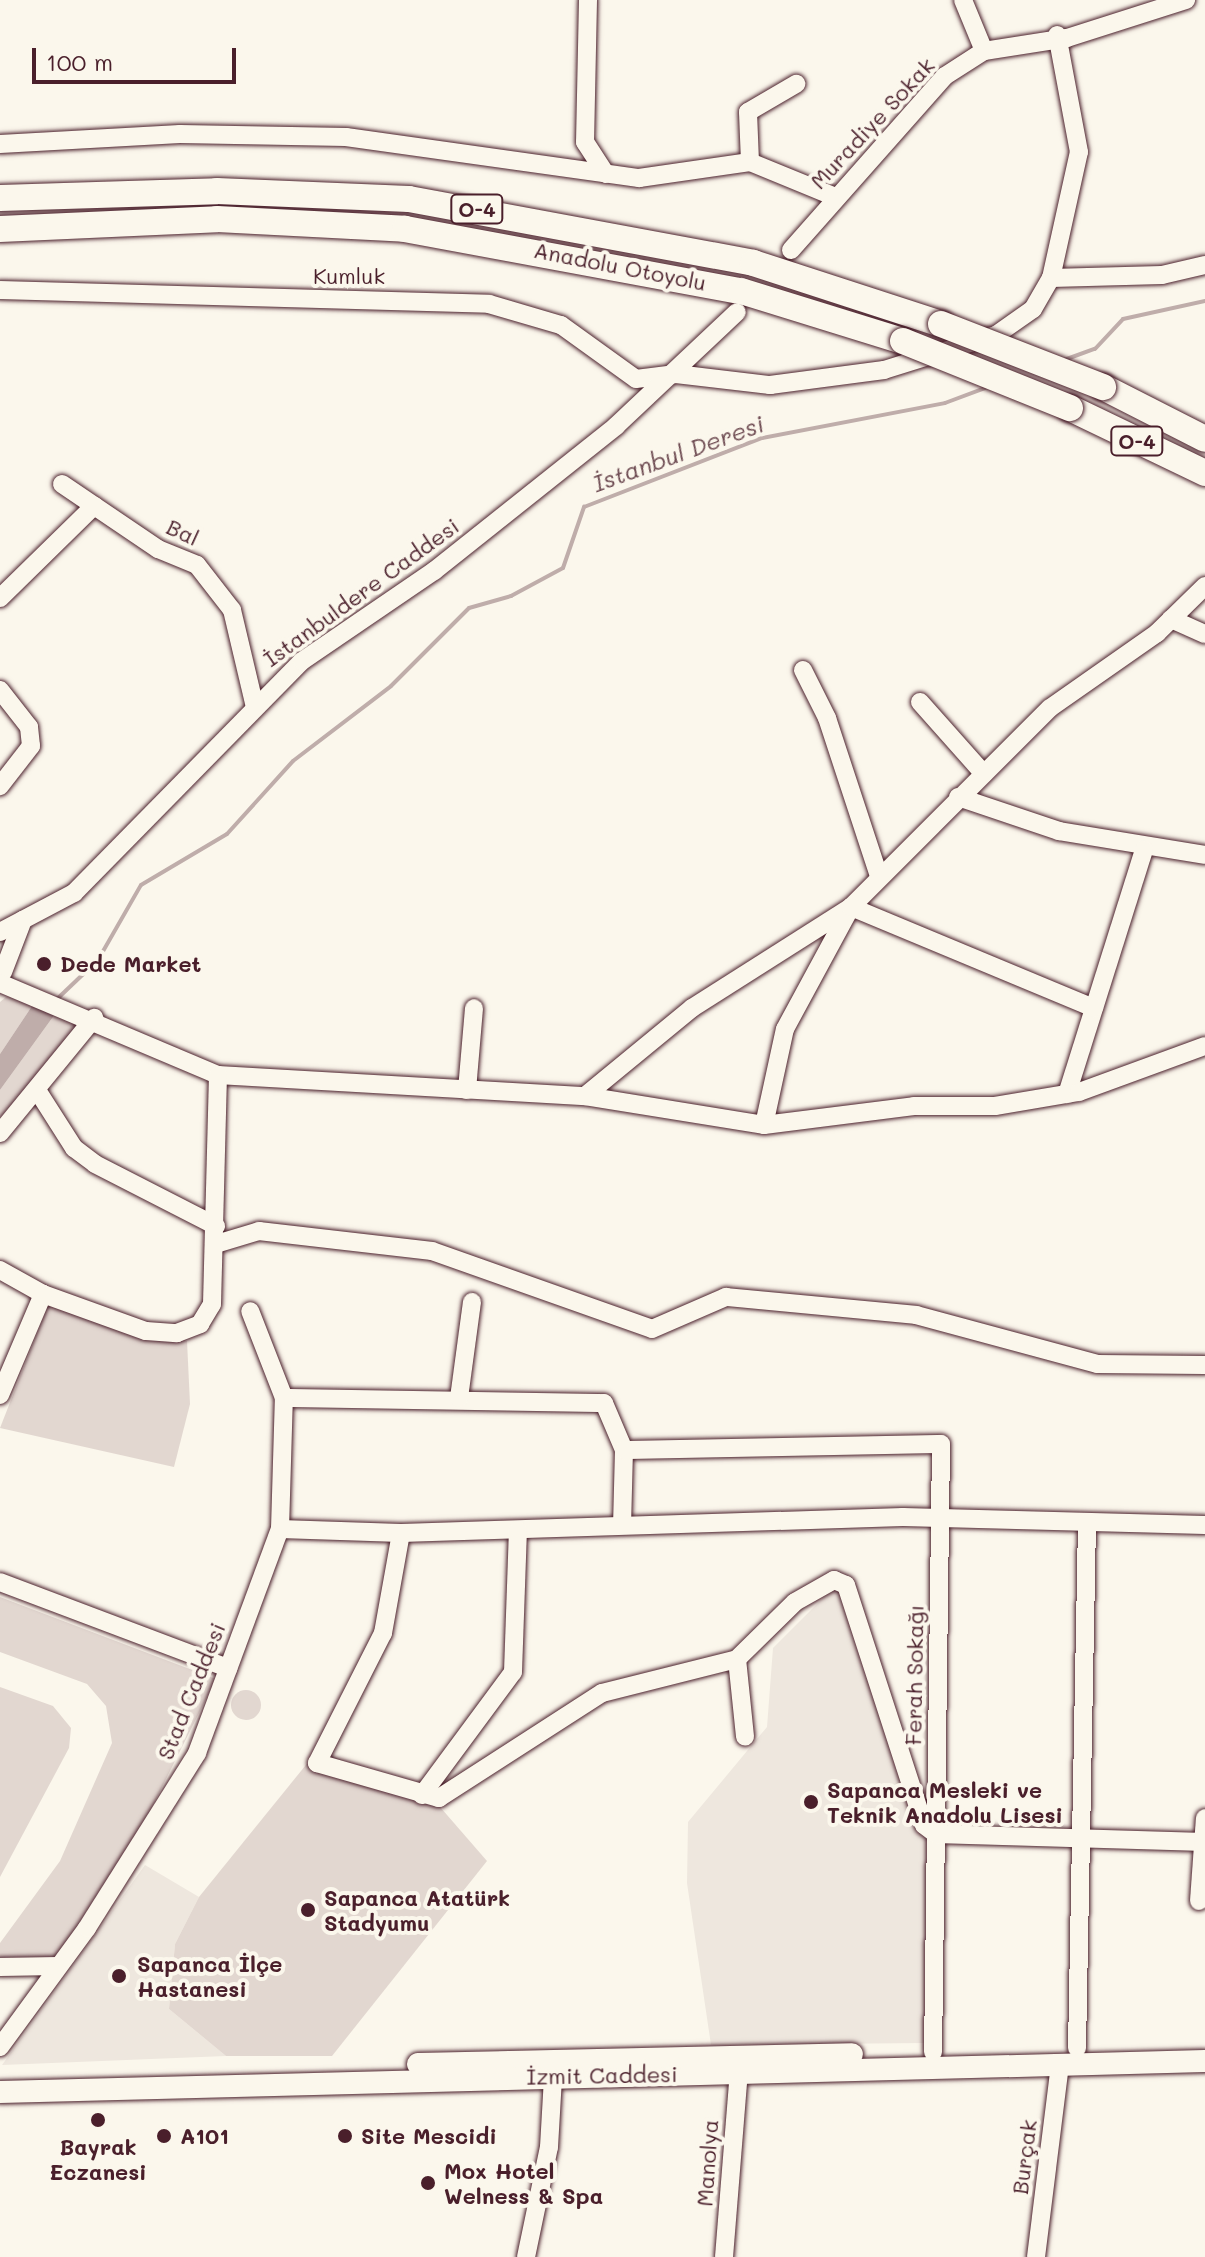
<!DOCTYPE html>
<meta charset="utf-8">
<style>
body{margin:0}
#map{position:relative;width:1205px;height:2257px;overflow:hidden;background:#fbf7ec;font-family:Mali,sans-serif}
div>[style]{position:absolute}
.built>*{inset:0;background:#eee7de}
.green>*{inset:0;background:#e2d7d0}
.round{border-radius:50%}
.water>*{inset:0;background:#bfadaa}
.stream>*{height:4px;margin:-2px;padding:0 2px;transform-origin:2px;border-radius:2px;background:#bfadaa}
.roads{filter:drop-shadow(0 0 2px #4a1f2b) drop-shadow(0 0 2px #4a1f2b)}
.minor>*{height:18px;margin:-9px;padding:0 9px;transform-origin:9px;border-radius:9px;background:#fbf7ec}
.major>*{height:22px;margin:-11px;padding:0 11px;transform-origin:11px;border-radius:11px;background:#fbf7ec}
.highway>*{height:26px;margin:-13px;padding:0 13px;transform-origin:13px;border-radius:13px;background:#fbf7ec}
.bridges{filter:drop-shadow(0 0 2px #4a1f2b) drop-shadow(0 0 2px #4a1f2b)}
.highway-bridge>*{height:26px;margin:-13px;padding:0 13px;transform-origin:13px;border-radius:13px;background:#fbf7ec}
.dots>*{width:22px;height:22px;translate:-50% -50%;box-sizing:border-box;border:4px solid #fbf7ec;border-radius:50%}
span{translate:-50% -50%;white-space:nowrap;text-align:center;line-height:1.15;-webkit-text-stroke:8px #fbf7ec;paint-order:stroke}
.shield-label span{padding:2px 6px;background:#fbf7ec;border:2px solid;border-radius:6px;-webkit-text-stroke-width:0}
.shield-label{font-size:20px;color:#4a1f2b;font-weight:700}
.street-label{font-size:22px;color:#4a1f2b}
.poi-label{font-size:22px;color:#4a1f2b;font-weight:700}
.left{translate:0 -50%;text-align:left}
.water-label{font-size:24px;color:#6d4a51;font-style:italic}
.scale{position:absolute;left:32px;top:48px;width:204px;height:36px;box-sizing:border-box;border:4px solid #4a1f2b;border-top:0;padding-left:10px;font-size:24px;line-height:28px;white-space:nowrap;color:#4a1f2b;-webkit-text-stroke:6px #fbf7ec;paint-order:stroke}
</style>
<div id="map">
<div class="built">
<i style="clip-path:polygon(837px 1584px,926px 1829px,927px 2043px,711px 2045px,687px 1883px,688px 1822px,767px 1727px,773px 1648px)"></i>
<i style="clip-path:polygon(145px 1865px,199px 1897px,175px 1944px,169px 2009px,226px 2056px,2px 2065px)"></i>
</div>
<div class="green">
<i style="clip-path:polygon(6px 997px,36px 1000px,0 1054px,0 1002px)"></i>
<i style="clip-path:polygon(58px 1010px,85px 1023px,0 1117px,0 1090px)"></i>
<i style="clip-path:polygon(49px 1303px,187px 1341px,190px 1404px,174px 1467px,0 1428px)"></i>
<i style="clip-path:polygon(0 1597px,216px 1679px,143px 1825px,57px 1957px,0 1957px,0 1943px,60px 1861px,112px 1743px,106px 1706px,87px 1684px,0 1652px)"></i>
<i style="clip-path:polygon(0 1687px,53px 1706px,71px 1728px,69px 1748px,0 1877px)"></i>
<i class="round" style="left:231px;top:1690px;width:30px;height:30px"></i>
<i style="clip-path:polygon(318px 1750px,434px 1800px,487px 1861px,332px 2056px,226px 2056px,169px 2009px,175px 1944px,199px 1897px)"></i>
</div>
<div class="water">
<i style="clip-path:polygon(36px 1000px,58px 1010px,0 1090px,0 1054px)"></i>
</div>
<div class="stream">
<i style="left:1064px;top:360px;width:33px;rotate:-20deg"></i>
<i style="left:1095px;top:349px;width:41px;rotate:-47deg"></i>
<i style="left:1123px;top:319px;width:84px;rotate:-12.4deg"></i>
<i style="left:56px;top:1000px;width:58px;rotate:-43.6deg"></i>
<i style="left:98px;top:960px;width:86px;rotate:-60.2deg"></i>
<i style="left:141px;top:885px;width:100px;rotate:-30.7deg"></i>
<i style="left:227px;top:834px;width:98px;rotate:-47.9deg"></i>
<i style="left:293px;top:761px;width:123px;rotate:-37.4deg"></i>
<i style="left:391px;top:686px;width:110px;rotate:-45deg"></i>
<i style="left:469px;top:608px;width:44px;rotate:-15.9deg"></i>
<i style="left:511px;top:596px;width:59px;rotate:-28.3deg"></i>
<i style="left:563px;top:568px;width:65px;rotate:-71deg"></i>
<i style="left:584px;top:507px;width:191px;rotate:-21.2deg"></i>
<i style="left:762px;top:438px;width:186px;rotate:-10.8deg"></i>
<i style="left:945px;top:403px;width:46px;rotate:-20.4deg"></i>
</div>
<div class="roads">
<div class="minor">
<i style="left:588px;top:0;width:142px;rotate:91.2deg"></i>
<i style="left:585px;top:142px;width:38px;rotate:57deg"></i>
<i style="left:963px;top:0;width:55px;rotate:67.6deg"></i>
<i style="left:0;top:144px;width:180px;rotate:-3.2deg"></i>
<i style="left:180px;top:134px;width:166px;rotate:1deg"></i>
<i style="left:346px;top:137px;width:296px;rotate:8deg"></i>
<i style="left:639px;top:178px;width:112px;rotate:-8.2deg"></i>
<i style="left:750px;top:162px;width:90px;rotate:22.3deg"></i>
<i style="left:750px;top:162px;width:50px;rotate:-92.3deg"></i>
<i style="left:748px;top:112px;width:56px;rotate:-30.3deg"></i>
<i style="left:791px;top:250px;width:232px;rotate:-48.5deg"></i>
<i style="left:945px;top:76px;width:46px;rotate:-32.7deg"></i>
<i style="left:984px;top:51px;width:84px;rotate:-8.9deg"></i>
<i style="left:1067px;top:38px;width:125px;rotate:-17.7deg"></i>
<i style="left:1051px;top:278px;width:111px;rotate:-1.5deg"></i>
<i style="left:1162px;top:275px;width:44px;rotate:-13.1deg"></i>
<i style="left:0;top:290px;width:489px;rotate:1.6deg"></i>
<i style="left:489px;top:304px;width:75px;rotate:16.3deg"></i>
<i style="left:561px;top:325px;width:92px;rotate:35.8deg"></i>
<i style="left:636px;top:379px;width:40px;rotate:-7.1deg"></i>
<i style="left:676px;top:374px;width:95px;rotate:6.7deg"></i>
<i style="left:770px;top:385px;width:115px;rotate:-7.5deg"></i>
<i style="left:884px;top:370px;width:117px;rotate:-17.4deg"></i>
<i style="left:996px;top:335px;width:45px;rotate:-35.1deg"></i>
<i style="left:1033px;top:309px;width:36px;rotate:-60deg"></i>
<i style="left:1051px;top:278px;width:129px;rotate:-77.5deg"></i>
<i style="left:1079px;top:152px;width:119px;rotate:-100.6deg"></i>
<i style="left:62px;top:484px;width:116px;rotate:34.1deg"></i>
<i style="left:158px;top:549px;width:42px;rotate:22.3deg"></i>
<i style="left:197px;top:565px;width:57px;rotate:52.1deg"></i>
<i style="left:232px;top:610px;width:96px;rotate:76.7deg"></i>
<i style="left:0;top:598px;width:132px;rotate:-44.4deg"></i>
<i style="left:1171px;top:619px;width:37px;rotate:24deg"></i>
<i style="left:803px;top:670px;width:54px;rotate:63.4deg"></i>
<i style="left:827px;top:718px;width:166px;rotate:71.8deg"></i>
<i style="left:0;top:690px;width:47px;rotate:51.9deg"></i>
<i style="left:29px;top:727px;width:19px;rotate:84deg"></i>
<i style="left:31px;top:746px;width:51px;rotate:127.8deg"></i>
<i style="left:920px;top:702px;width:96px;rotate:48.4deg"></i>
<i style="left:958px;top:797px;width:107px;rotate:18.6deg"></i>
<i style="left:1059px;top:831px;width:148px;rotate:9.3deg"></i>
<i style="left:0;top:932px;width:84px;rotate:-27.8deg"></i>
<i style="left:74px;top:893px;width:325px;rotate:-45.5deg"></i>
<i style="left:302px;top:661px;width:160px;rotate:-34.3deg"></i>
<i style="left:434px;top:571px;width:233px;rotate:-38.5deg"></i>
<i style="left:616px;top:426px;width:166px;rotate:-43.3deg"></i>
<i style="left:3px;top:972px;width:56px;rotate:-69deg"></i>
<i style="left:0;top:983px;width:237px;rotate:22.9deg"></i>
<i style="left:218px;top:1075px;width:368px;rotate:3.3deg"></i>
<i style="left:585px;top:1096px;width:139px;rotate:-39.4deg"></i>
<i style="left:692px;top:1008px;width:188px;rotate:-32.4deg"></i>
<i style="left:851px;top:907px;width:281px;rotate:-45deg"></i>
<i style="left:1050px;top:708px;width:131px;rotate:-35deg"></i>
<i style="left:1157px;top:633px;width:67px;rotate:-44.4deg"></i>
<i style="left:37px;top:1090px;width:69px;rotate:57.5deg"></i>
<i style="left:74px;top:1148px;width:26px;rotate:37deg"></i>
<i style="left:95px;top:1164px;width:136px;rotate:27.1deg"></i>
<i style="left:467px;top:1090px;width:82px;rotate:-85.1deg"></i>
<i style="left:1067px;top:1094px;width:256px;rotate:-72.5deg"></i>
<i style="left:585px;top:1096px;width:181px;rotate:9.2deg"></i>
<i style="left:764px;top:1125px;width:151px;rotate:-7.2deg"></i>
<i style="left:914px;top:1106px;width:81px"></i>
<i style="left:995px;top:1106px;width:85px;rotate:-9.5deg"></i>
<i style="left:1079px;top:1092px;width:134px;rotate:-20.1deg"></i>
<i style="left:764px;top:1125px;width:98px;rotate:-77.7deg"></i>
<i style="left:785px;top:1029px;width:139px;rotate:-61.6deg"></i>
<i style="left:851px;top:907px;width:263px;rotate:22.6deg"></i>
<i style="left:0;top:1133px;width:149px;rotate:-50.7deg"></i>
<i style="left:216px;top:1244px;width:45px;rotate:-16.8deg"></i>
<i style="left:259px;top:1231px;width:174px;rotate:6.6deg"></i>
<i style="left:432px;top:1251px;width:233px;rotate:19.5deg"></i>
<i style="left:652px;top:1329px;width:81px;rotate:-23.4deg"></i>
<i style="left:726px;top:1297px;width:191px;rotate:5.4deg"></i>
<i style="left:916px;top:1315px;width:188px;rotate:15.1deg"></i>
<i style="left:1097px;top:1364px;width:108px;rotate:0.5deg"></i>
<i style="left:0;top:1270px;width:49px;rotate:29.2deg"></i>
<i style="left:43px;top:1294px;width:109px;rotate:19.8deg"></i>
<i style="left:146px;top:1331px;width:31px;rotate:4deg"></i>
<i style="left:177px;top:1333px;width:25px;rotate:-21deg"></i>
<i style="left:200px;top:1324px;width:23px;rotate:-59deg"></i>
<i style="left:212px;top:1304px;width:229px;rotate:-88.5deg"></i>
<i style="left:0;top:1395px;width:110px;rotate:-66.9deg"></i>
<i style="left:284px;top:1398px;width:320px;rotate:0.9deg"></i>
<i style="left:604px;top:1403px;width:51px;rotate:66.9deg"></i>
<i style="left:624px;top:1450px;width:75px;rotate:91.5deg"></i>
<i style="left:459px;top:1398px;width:97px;rotate:-82.3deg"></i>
<i style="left:624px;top:1450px;width:317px;rotate:-1.1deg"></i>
<i style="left:941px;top:1444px;width:608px;rotate:90.75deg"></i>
<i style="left:280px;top:1529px;width:121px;rotate:1.9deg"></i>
<i style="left:401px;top:1533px;width:502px;rotate:-1.83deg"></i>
<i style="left:903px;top:1517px;width:302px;rotate:1.5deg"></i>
<i style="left:401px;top:1533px;width:102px;rotate:100.2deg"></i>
<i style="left:383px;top:1633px;width:146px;rotate:116.9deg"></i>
<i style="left:317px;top:1763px;width:127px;rotate:16deg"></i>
<i style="left:439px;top:1798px;width:194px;rotate:-32.8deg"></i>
<i style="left:602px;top:1693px;width:139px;rotate:-14.1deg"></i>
<i style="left:737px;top:1659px;width:81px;rotate:-44.5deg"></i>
<i style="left:795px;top:1602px;width:45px;rotate:-29.4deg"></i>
<i style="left:834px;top:1580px;width:13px;rotate:23deg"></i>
<i style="left:846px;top:1585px;width:252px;rotate:72deg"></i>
<i style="left:924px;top:1825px;width:15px;rotate:37deg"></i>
<i style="left:936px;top:1834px;width:268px;rotate:1.7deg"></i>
<i style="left:0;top:1582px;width:244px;rotate:20.7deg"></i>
<i style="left:737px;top:1659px;width:78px;rotate:84.1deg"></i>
<i style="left:422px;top:1795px;width:153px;rotate:-53.5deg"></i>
<i style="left:513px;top:1672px;width:142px;rotate:-88deg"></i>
<i style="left:1199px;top:1901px;width:83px;rotate:-85.9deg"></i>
<i style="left:0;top:1967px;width:58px;rotate:-1deg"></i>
<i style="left:0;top:2047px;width:147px;rotate:-53.8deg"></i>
<i style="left:87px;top:1928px;width:207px;rotate:-57.8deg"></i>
<i style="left:197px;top:1753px;width:239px;rotate:-69.7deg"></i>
<i style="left:280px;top:1529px;width:131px;rotate:-88.3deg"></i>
<i style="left:284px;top:1398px;width:93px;rotate:-111.3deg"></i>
<i style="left:1077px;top:2048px;width:526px;rotate:-88.91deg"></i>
<i style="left:526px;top:2257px;width:112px;rotate:-78.2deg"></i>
<i style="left:549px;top:2147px;width:70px;rotate:-86.7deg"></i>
<i style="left:724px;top:2257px;width:186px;rotate:-85.4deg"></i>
<i style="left:1036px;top:2257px;width:195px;rotate:-82.9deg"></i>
</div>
<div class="major">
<i style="left:418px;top:2064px;width:434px;rotate:-1.3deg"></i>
<i style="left:0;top:2092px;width:1205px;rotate:-1.47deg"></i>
</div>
<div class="highway">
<i style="left:0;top:198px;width:217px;rotate:-1.8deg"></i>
<i style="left:217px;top:191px;width:192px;rotate:2.4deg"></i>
<i style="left:409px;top:199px;width:350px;rotate:10.5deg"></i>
<i style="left:753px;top:263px;width:198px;rotate:18deg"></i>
<i style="left:0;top:229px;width:217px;rotate:-2.6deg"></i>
<i style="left:217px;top:219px;width:188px;rotate:3deg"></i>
<i style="left:405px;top:229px;width:342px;rotate:10.5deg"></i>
<i style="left:741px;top:291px;width:170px;rotate:17.2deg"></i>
<i style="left:1103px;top:387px;width:114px;rotate:27deg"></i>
<i style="left:1070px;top:408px;width:150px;rotate:25.7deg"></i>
</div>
</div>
<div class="bridges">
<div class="highway-bridge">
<i style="left:941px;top:324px;width:174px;rotate:21.3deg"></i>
<i style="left:903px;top:341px;width:180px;rotate:21.9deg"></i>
</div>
</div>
<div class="dots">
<i style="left:44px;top:964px;background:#4a1f2b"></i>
<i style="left:811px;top:1802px;background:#4a1f2b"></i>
<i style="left:308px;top:1910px;background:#4a1f2b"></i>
<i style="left:119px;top:1976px;background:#4a1f2b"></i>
<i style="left:98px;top:2120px;background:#4a1f2b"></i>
<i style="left:164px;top:2136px;background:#4a1f2b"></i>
<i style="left:345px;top:2136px;background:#4a1f2b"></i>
<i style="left:428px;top:2183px;background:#4a1f2b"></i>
</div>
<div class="shield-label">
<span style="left:477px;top:209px">O-4</span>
<span style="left:1137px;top:441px">O-4</span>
</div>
<div class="street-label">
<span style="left:872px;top:123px;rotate:-47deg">Muradiye Sokak</span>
<span style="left:620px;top:266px;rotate:11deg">Anadolu Otoyolu</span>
<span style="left:349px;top:276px">Kumluk</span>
<span style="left:183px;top:532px;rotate:25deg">Bal</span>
<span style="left:361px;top:592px;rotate:-36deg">İstanbuldere Caddesi</span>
<span style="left:914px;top:1675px;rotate:-89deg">Ferah Sokağı</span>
<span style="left:191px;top:1691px;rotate:-68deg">Stad Caddesi</span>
<span style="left:602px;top:2075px;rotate:-1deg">İzmit Caddesi</span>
<span style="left:1024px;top:2157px;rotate:-83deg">Burçak</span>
<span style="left:707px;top:2163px;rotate:-86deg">Manolya</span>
</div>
<div class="poi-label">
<span class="left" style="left:60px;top:964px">Dede Market</span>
<span class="left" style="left:827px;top:1802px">Sapanca Mesleki ve<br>Teknik Anadolu Lisesi</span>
<span class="left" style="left:324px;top:1910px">Sapanca Atatürk<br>Stadyumu</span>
<span class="left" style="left:137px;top:1976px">Sapanca İlçe<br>Hastanesi</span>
<span class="left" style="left:180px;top:2136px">A101</span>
<span class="left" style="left:361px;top:2136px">Site Mescidi</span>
<span style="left:98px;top:2159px">Bayrak<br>Eczanesi</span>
<span class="left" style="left:444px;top:2183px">Mox Hotel<br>Welness &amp; Spa</span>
</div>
<div class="water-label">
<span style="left:678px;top:453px;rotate:-20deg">İstanbul Deresi</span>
</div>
<div class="scale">100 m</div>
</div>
